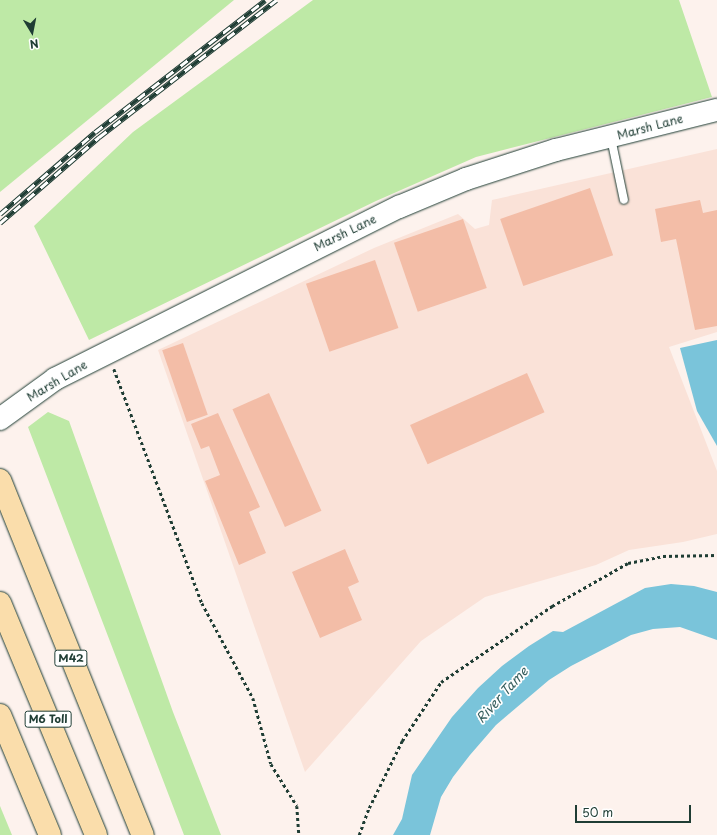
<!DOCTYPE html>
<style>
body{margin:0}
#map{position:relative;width:717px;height:835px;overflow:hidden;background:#fdf2ed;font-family:"Playpen Sans",sans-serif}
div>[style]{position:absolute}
.built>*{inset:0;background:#fae2d8}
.green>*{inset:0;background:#bee9a6}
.water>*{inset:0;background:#7ac4da}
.building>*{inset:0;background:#f3bda7;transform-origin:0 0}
.path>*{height:2.5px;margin-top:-1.25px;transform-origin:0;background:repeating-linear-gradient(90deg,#1f3d34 0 3px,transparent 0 6px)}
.roads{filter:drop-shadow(0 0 1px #1f3d34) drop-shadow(0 0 1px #1f3d34)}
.service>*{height:8px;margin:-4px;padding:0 4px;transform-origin:4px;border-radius:4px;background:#fff}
.secondary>*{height:22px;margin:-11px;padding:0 11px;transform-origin:11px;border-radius:11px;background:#fff}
.motorway>*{height:22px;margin:-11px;padding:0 11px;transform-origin:11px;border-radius:11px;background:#faddab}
.rail>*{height:4.5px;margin-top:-2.25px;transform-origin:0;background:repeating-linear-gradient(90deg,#fff 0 9px,#1f3d34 0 18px);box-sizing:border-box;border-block:1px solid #1f3d34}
span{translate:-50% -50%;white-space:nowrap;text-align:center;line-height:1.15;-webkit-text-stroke:3.5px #fff;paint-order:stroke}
.shield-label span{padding:1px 3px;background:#fff;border:1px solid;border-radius:3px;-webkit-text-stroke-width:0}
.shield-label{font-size:11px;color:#1f3d34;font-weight:700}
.street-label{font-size:12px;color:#1f3d34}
.water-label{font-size:13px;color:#365f5e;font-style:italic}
.north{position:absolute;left:12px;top:12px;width:40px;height:40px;-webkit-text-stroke:3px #fff;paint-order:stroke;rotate:170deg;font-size:11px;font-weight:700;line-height:16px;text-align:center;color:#1f3d34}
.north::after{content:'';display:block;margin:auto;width:14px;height:18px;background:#1f3d34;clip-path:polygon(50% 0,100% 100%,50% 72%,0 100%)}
.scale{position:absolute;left:575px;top:805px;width:116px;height:18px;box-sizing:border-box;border:2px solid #1f3d34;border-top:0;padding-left:5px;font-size:12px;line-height:14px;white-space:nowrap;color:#1f3d34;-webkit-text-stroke:3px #fff;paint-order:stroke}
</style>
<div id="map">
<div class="built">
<i style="clip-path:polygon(717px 149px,717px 332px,669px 347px,717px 471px,717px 534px,683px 542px,629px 550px,596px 565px,485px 597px,421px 641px,305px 772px,158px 350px,374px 248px,458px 214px,475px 229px,489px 225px,492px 200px)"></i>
</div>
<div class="green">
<i style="clip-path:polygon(0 0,234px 0,0 192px)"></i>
<i style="clip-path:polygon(313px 0,679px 0,712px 97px,476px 157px,376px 201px,89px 340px,34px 226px,133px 132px)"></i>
<i style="clip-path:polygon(48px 412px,69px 421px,173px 712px,221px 835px,184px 835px,28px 427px)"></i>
<i style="clip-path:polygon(0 806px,12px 835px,0 835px)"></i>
</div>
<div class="water">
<i style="clip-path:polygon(717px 340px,717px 446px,697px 411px,680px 348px)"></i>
<i style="clip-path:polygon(671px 584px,694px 586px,717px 592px,717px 640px,680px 627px,653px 629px,631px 635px,571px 666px,549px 680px,496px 725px,470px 755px,453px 777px,441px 797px,430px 835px,393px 835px,402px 819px,412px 775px,452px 717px,478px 688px,502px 666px,529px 646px,553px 631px,563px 632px,645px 588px)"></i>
</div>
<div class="building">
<i style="left:590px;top:188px;width:71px;height:95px;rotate:71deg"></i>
<i style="clip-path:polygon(700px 200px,703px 213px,717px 210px,717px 326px,695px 330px,676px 239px,661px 242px,655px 209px)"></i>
<i style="left:463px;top:219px;width:73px;height:73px;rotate:71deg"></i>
<i style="left:375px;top:260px;width:72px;height:73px;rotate:71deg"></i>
<i style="left:183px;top:343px;width:76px;height:22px;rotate:71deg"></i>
<i style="left:527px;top:373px;width:43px;height:128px;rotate:66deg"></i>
<i style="left:269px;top:393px;width:129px;height:40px;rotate:66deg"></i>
<i style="clip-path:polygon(218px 413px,260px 507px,249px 512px,266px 553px,239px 565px,205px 481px,220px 475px,209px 446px,201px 449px,191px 424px)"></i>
<i style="clip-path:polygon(345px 549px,359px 582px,348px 587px,362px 620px,320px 638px,292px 572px)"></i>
</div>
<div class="path">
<i style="left:114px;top:369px;width:250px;rotate:69.4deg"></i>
<i style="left:202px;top:603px;width:108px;rotate:61.8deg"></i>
<i style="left:253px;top:698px;width:68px;rotate:74.7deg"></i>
<i style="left:271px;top:764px;width:49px;rotate:58.2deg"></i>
<i style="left:297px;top:806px;width:29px;rotate:86deg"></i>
<i style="left:359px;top:835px;width:29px;rotate:-70deg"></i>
<i style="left:369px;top:808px;width:75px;rotate:-63.8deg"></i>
<i style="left:402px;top:741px;width:71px;rotate:-56.5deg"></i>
<i style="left:441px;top:682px;width:135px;rotate:-34.4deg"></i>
<i style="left:552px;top:606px;width:87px;rotate:-29.5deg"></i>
<i style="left:628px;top:563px;width:36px;rotate:-11deg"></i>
<i style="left:663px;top:556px;width:54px;rotate:-1.1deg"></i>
</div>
<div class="roads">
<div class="service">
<i style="left:611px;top:138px;width:63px;rotate:78.2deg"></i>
</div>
<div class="secondary">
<i style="left:0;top:419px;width:68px;rotate:-36deg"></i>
<i style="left:55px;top:379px;width:385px;rotate:-26.6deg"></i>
<i style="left:399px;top:207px;width:73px;rotate:-22.7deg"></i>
<i style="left:466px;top:179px;width:95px;rotate:-17.9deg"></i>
<i style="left:556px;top:150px;width:166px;rotate:-14deg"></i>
</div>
<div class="motorway">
<i style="left:0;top:480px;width:383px;rotate:68.1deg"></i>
<i style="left:0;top:603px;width:251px;rotate:67.5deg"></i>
<i style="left:0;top:715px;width:130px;rotate:67.4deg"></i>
</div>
</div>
<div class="rail">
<i style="left:0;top:214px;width:125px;rotate:-40.8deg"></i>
<i style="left:95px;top:132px;width:215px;rotate:-37.8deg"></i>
<i style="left:0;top:223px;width:131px;rotate:-41deg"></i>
<i style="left:99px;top:137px;width:224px;rotate:-37.7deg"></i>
</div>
<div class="shield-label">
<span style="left:71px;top:658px">M42</span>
<span style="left:48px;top:719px">M6 Toll</span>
</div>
<div class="street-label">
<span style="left:650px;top:127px;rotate:-15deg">Marsh Lane</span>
<span style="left:345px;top:233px;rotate:-26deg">Marsh Lane</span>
<span style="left:57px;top:381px;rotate:-31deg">Marsh Lane</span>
</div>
<div class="water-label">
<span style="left:502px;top:695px;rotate:-48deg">River Tame</span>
</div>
<div class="north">N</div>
<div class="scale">50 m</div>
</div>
